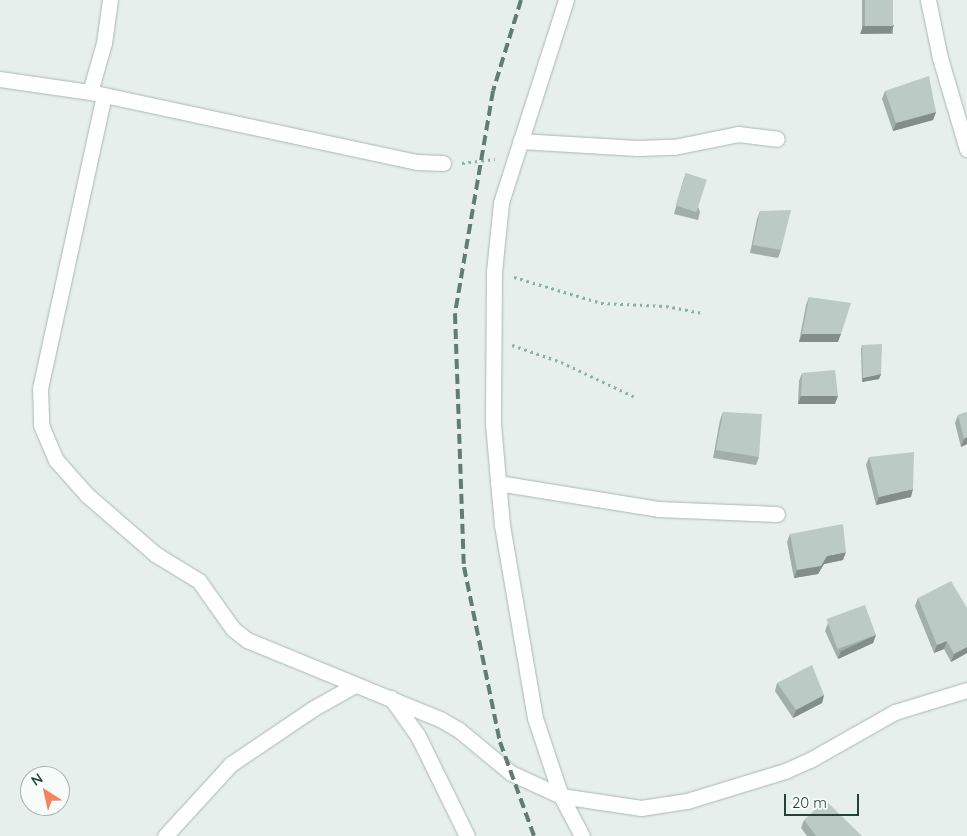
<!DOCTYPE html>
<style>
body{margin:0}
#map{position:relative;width:967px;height:836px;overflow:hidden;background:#e6efeb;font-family:Quicksand,sans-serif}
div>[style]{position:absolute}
.path>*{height:3px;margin-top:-1.5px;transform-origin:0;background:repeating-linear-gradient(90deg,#86b3a5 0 2.5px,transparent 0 6.5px)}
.roads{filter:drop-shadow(0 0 1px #a8b8b2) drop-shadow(0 0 1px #a8b8b2)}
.minor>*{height:15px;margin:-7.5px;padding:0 7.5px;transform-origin:7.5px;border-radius:7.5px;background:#fff}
.rail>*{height:4px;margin-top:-2px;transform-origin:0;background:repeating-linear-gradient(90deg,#5f7d75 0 10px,transparent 0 15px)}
.wall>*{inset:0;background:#a1aea9;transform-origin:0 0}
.shaded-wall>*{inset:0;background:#838d89}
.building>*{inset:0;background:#bbcac4;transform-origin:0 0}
span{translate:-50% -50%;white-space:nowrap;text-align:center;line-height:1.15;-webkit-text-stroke:4px #f7fbf9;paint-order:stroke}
.north{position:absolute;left:20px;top:766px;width:50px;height:50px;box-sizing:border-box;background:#f7fbf9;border:1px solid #a3b1ad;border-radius:50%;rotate:325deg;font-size:14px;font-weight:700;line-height:20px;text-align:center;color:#24423a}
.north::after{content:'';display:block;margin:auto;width:18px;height:22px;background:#f4845f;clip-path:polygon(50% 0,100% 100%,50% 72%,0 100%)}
.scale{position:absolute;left:784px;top:794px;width:75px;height:22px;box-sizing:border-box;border:2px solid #24423a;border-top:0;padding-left:6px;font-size:15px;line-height:18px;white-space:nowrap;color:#24423a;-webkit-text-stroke:4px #f7fbf9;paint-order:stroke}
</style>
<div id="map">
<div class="path">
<i style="left:462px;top:163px;width:33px;rotate:-7deg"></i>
<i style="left:514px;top:277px;width:91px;rotate:16.6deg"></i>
<i style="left:601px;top:303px;width:65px;rotate:2.6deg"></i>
<i style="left:666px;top:306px;width:37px;rotate:11deg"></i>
<i style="left:512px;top:345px;width:52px;rotate:19.1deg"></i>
<i style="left:561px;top:362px;width:84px;rotate:25.3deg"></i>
</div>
<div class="roads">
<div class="minor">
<i style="left:566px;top:0;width:213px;rotate:107.8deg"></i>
<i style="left:501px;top:203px;width:69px;rotate:95.8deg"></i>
<i style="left:494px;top:272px;width:152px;rotate:90.4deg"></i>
<i style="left:493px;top:424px;width:101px;rotate:84.9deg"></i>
<i style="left:502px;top:525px;width:196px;rotate:80.3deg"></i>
<i style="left:535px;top:718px;width:82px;rotate:71.6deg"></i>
<i style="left:561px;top:796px;width:45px;rotate:62.3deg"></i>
<i style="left:928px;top:0;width:59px;rotate:78.3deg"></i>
<i style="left:940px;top:58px;width:95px;rotate:73.5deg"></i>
<i style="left:0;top:79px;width:91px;rotate:8.2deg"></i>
<i style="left:90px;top:92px;width:334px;rotate:12.1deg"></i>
<i style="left:417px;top:162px;width:26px;rotate:2deg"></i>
<i style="left:90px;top:92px;width:51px;rotate:-74.1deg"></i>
<i style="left:104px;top:43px;width:43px;rotate:-82.1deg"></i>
<i style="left:104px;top:95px;width:300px;rotate:102.3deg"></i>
<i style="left:40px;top:388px;width:37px;rotate:88deg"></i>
<i style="left:41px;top:425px;width:38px;rotate:67deg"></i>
<i style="left:56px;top:460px;width:47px;rotate:48.5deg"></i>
<i style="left:87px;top:495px;width:90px;rotate:40.9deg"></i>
<i style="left:155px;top:554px;width:52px;rotate:31.5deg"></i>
<i style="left:199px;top:581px;width:59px;rotate:54.7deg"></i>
<i style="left:233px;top:629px;width:18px;rotate:38deg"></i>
<i style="left:247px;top:640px;width:209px;rotate:22.3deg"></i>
<i style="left:440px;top:719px;width:22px;rotate:30deg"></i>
<i style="left:459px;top:730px;width:67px;rotate:39.6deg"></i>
<i style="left:511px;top:773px;width:55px;rotate:24.7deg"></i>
<i style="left:561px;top:796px;width:81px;rotate:8.5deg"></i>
<i style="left:641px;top:808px;width:47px;rotate:-8.7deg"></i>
<i style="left:687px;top:801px;width:102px;rotate:-17deg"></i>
<i style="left:785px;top:771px;width:27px;rotate:-24deg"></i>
<i style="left:810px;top:760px;width:98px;rotate:-29.5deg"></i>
<i style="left:895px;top:712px;width:75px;rotate:-17deg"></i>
<i style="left:520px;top:141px;width:117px;rotate:3.4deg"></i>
<i style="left:637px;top:148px;width:37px;rotate:-2deg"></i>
<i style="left:674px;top:147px;width:65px;rotate:-11.5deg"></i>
<i style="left:738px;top:134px;width:39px;rotate:7deg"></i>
<i style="left:498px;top:483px;width:162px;rotate:9.2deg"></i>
<i style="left:658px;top:509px;width:119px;rotate:2.4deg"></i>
<i style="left:391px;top:698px;width:47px;rotate:54.6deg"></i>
<i style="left:418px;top:736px;width:111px;rotate:63.9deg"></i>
<i style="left:165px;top:836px;width:98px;rotate:-47.5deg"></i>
<i style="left:231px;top:764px;width:100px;rotate:-34deg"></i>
<i style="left:314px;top:708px;width:47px;rotate:-29.3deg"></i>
</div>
</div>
<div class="rail">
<i style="left:521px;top:0;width:95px;rotate:107.1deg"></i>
<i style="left:493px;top:91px;width:226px;rotate:99.7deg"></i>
<i style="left:455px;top:314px;width:253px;rotate:88deg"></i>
<i style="left:464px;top:567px;width:179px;rotate:78.4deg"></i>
<i style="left:500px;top:742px;width:100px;rotate:70.1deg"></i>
</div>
<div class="wall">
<i style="left:862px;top:0;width:31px;height:34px"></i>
<i style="clip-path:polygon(885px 91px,936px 112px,933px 120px,893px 131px,882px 99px)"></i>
<i style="clip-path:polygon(686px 173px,700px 212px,698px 220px,674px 214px,683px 181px)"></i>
<i style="clip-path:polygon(760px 211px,781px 250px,778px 258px,750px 253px,757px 219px)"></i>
<i style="clip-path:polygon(809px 297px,838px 342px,799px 342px,806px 305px)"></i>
<i style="clip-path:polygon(862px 345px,881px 374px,879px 379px,862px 382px,861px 349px)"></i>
<i style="clip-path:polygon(802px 373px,835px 404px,798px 404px,799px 381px)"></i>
<i style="clip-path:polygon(723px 412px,759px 457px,756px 465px,713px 458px,720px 420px)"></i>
<i style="clip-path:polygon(967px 412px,967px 444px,961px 447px,955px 423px,958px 415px)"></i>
<i style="clip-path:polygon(869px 457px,911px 497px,876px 505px,866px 465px)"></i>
<i style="clip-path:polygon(790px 534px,843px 560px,824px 564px,818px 574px,794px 578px,787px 542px)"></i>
<i style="clip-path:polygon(918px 598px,967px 608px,967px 653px,951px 662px,944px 649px,934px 653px,915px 606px)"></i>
<i style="clip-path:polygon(828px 623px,876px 635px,873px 643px,838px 659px,825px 631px)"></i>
<i style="clip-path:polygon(777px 683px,824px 695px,822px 703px,793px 718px,775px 691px)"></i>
<i style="clip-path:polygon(804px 820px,862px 836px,807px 836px,801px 828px)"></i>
</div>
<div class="shaded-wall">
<i style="clip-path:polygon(894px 25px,891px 33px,860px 34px,863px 26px)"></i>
<i style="clip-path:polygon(936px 112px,933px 120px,893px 131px,896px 123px)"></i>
<i style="clip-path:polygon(802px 334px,841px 334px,838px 342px,799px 342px)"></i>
<i style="clip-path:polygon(881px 374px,879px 379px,862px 382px,863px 378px)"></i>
<i style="clip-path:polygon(801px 396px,838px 396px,835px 404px,798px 404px)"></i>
<i style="clip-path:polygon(967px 437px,967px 444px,961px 447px,964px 439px)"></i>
<i style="clip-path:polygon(913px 489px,911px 497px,876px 505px,879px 497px)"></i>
<i style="clip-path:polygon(846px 552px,843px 560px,824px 564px,818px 574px,794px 578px,797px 570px,827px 556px)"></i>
<i style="clip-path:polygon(876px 635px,873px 643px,838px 659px,841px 651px)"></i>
<i style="clip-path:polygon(947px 641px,944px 649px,934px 653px,937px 645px)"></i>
<i style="clip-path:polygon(967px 647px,967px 653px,951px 662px,954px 654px)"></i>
<i style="clip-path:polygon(824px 695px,822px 703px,793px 718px,796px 710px)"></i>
</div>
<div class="building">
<i style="left:865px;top:0;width:28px;height:26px"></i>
<i style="clip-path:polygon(929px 76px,936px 112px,896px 123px,885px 91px)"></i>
<i style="left:686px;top:173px;width:22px;height:34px;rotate:18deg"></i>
<i style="clip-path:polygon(791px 210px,781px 250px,753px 245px,760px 211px)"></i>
<i style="clip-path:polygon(809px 297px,851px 303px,841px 334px,802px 334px)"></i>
<i style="clip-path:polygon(882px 344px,881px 374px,863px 378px,862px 345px)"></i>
<i style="clip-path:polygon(835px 370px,838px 396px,801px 396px,802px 373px)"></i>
<i style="clip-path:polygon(723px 412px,762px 414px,759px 457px,716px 450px)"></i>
<i style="clip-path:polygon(967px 412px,967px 437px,964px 439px,958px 415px)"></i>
<i style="clip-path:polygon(914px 452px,913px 489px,879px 497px,869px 457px)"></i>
<i style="clip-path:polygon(843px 524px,846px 552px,827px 556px,821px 566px,797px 570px,790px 534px)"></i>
<i style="clip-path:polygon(951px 581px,967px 608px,967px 647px,954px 654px,947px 641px,937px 645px,918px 598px)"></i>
<i style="left:865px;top:605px;width:32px;height:41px;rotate:70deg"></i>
<i style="clip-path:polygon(812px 665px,824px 695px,796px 710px,777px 683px)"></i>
<i style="clip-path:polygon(825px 800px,862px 836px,816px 836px,804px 820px)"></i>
</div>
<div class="north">N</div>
<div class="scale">20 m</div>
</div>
